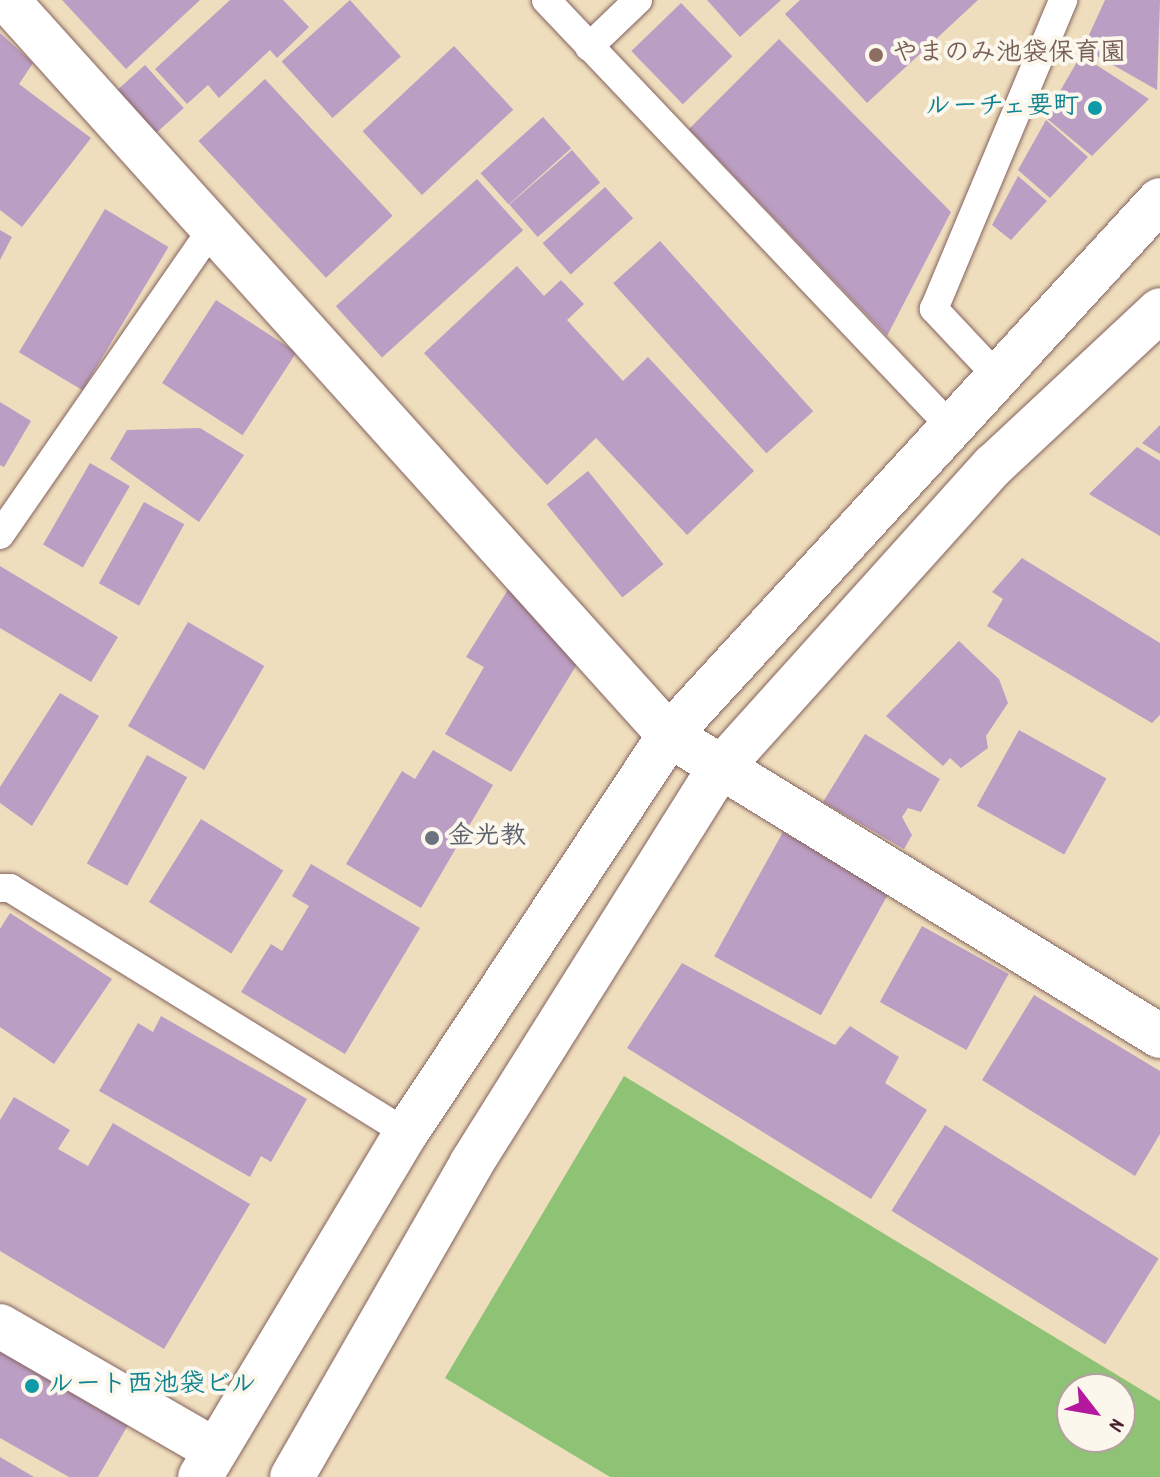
<!DOCTYPE html>
<meta charset="utf-8">
<style>
body{margin:0}
#map{position:relative;width:1160px;height:1477px;overflow:hidden;background:#efdebd;font-family:Dekko,"Klee One",sans-serif}
div>[style]{position:absolute}
.green>*{inset:0;background:#8ec375}
.building>*{inset:0;background:#bb9ec3;transform-origin:0 0}
.roads{filter:drop-shadow(0 0 2px #84625e) drop-shadow(0 0 2px #84625e)}
.service>*{height:28px;margin:-14px;padding:0 14px;transform-origin:14px;border-radius:14px;background:#fff}
.minor>*{height:44px;margin:-22px;padding:0 22px;transform-origin:22px;border-radius:22px;background:#fff}
.tertiary>*{height:44px;margin:-22px;padding:0 22px;transform-origin:22px;border-radius:22px;background:#fff}
.dots>*{width:22px;height:22px;translate:-50% -50%;box-sizing:border-box;border:4px solid #fbf7ec;border-radius:50%}
span{translate:-50% -50%;white-space:nowrap;text-align:center;line-height:1.15;-webkit-text-stroke:8px #fbf7ec;paint-order:stroke}
.education-label{font-size:26px;color:#785e54;font-weight:700}
.left{translate:0 -50%;text-align:left}
.culture-label{font-size:26px;color:#0d838f;font-weight:700}
.right{translate:-100% -50%;text-align:right}
.worship-label{font-size:26px;color:#5b616d;font-weight:700}
.north{position:absolute;left:1056px;top:1373px;width:80px;height:80px;box-sizing:border-box;background:#fbf7ec;border:2px solid #b4a19f;border-radius:50%;rotate:121deg;font-size:22px;font-weight:700;line-height:32px;text-align:center;color:#4a1f2b}
.north::after{content:'';display:block;margin:auto;width:28px;height:36px;background:#b5179e;clip-path:polygon(50% 0,100% 100%,50% 72%,0 100%)}
</style>
<div id="map">
<div class="green">
<i style="clip-path:polygon(evenodd,624px 1076px,1160px 1401px,1160px 1477px,610px 1477px,445px 1378px,624px 1076px,1072px 1389px,1120px 1389px,1120px 1437px,1072px 1437px,1072px 1389px)"></i>
</div>
<div class="building">
<i style="clip-path:polygon(62px 0,200px 0,126px 69px)"></i>
<i style="clip-path:polygon(230px 0,283px 0,309px 27px,277px 58px,270px 50px,219px 98px,208px 85px,187px 104px,155px 69px)"></i>
<i style="left:350px;top:0;width:76px;height:92px;rotate:48deg"></i>
<i style="clip-path:polygon(707px 0,781px 0,740px 37px)"></i>
<i style="clip-path:polygon(800px 0,978px 0,867px 103px,785px 14px)"></i>
<i style="clip-path:polygon(1105px 0,1160px 0,1157px 90px,1083px 48px)"></i>
<i style="left:681px;top:3px;width:74px;height:69px;rotate:46deg"></i>
<i style="clip-path:polygon(0 33px,33px 63px,19px 84px,91px 138px,22px 227px,0 210px)"></i>
<i style="clip-path:polygon(779px 39px,951px 212px,887px 336px,689px 129px)"></i>
<i style="left:454px;top:46px;width:87px;height:125px;rotate:47deg"></i>
<i style="clip-path:polygon(1081px 55px,1149px 99px,1092px 156px,1045px 117px)"></i>
<i style="left:145px;top:65px;width:58px;height:38px;rotate:48deg"></i>
<i style="left:265px;top:79px;width:187px;height:91px;rotate:47deg"></i>
<i style="left:543px;top:117px;width:42px;height:84px;rotate:48deg"></i>
<i style="clip-path:polygon(1046px 120px,1088px 157px,1050px 198px,1018px 170px)"></i>
<i style="left:572px;top:150px;width:43px;height:83px;rotate:49deg"></i>
<i style="clip-path:polygon(1018px 176px,1047px 201px,1011px 240px,992px 225px)"></i>
<i style="left:477px;top:179px;width:69px;height:190px;rotate:48deg"></i>
<i style="left:605px;top:187px;width:42px;height:84px;rotate:48deg"></i>
<i style="left:105px;top:209px;width:74px;height:167px;rotate:31deg"></i>
<i style="clip-path:polygon(0 230px,12px 237px,0 260px)"></i>
<i style="left:660px;top:241px;width:229px;height:63px;rotate:48deg"></i>
<i style="clip-path:polygon(517px 266px,544px 296px,561px 280px,584px 304px,567px 320px,623px 381px,648px 357px,754px 471px,687px 535px,596px 438px,547px 485px,424px 353px)"></i>
<i style="left:216px;top:300px;width:96px;height:99px;rotate:33deg"></i>
<i style="clip-path:polygon(0 402px,31px 421px,4px 467px,0 465px)"></i>
<i style="clip-path:polygon(1160px 425px,1160px 454px,1142px 443px)"></i>
<i style="clip-path:polygon(200px 428px,244px 455px,199px 522px,110px 459px,127px 430px)"></i>
<i style="clip-path:polygon(1137px 447px,1160px 461px,1160px 536px,1089px 494px)"></i>
<i style="left:90px;top:463px;width:46px;height:94px;rotate:30deg"></i>
<i style="left:588px;top:471px;width:120px;height:53px;rotate:51deg"></i>
<i style="left:144px;top:502px;width:46px;height:93px;rotate:29deg"></i>
<i style="clip-path:polygon(1022px 558px,1160px 643px,1160px 715px,1152px 723px,987px 626px,1003px 599px,992px 592px)"></i>
<i style="clip-path:polygon(0 566px,118px 637px,91px 682px,0 628px)"></i>
<i style="clip-path:polygon(514px 580px,579px 661px,511px 772px,445px 734px,484px 667px,466px 657px)"></i>
<i style="left:188px;top:622px;width:88px;height:120px;rotate:30deg"></i>
<i style="clip-path:polygon(959px 641px,999px 679px,1008px 703px,986px 736px,988px 748px,961px 768px,950px 758px,943px 766px,886px 716px)"></i>
<i style="clip-path:polygon(60px 693px,99px 716px,32px 826px,0 803px,0 787px)"></i>
<i style="left:1019px;top:730px;width:100px;height:87px;rotate:29deg"></i>
<i style="clip-path:polygon(865px 734px,940px 779px,921px 812px,908px 808px,902px 817px,912px 835px,904px 849px,823px 802px)"></i>
<i style="clip-path:polygon(433px 750px,493px 785px,421px 908px,346px 864px,402px 771px,415px 779px)"></i>
<i style="left:147px;top:755px;width:46px;height:124px;rotate:29deg"></i>
<i style="left:201px;top:819px;width:97px;height:98px;rotate:32deg"></i>
<i style="left:783px;top:832px;width:122px;height:142px;rotate:29deg"></i>
<i style="clip-path:polygon(311px 864px,420px 928px,345px 1054px,241px 992px,271px 944px,282px 951px,309px 906px,292px 896px)"></i>
<i style="clip-path:polygon(10px 913px,112px 979px,54px 1064px,0 1027px,0 929px)"></i>
<i style="left:922px;top:926px;width:99px;height:87px;rotate:29deg"></i>
<i style="clip-path:polygon(682px 963px,835px 1045px,850px 1026px,899px 1057px,885px 1083px,927px 1110px,871px 1199px,627px 1048px)"></i>
<i style="clip-path:polygon(1034px 995px,1160px 1071px,1160px 1134px,1135px 1176px,982px 1080px)"></i>
<i style="clip-path:polygon(161px 1016px,307px 1099px,271px 1162px,261px 1156px,250px 1177px,99px 1091px,138px 1023px,153px 1032px)"></i>
<i style="clip-path:polygon(14px 1097px,70px 1130px,58px 1149px,88px 1166px,113px 1123px,250px 1204px,164px 1349px,0 1251px,0 1120px)"></i>
<i style="left:945px;top:1125px;width:252px;height:101px;rotate:32deg"></i>
<i style="clip-path:polygon(0 1347px,128px 1425px,98px 1477px,69px 1477px,0 1438px)"></i>
<i style="clip-path:polygon(0 1457px,34px 1477px,0 1477px)"></i>
</div>
<div class="roads">
<div class="service">
<i style="left:546px;top:0;width:586px;rotate:46.52deg"></i>
<i style="left:589px;top:47px;width:68px;rotate:-43.8deg"></i>
<i style="left:996px;top:375px;width:91px;rotate:-133.2deg"></i>
<i style="left:934px;top:309px;width:335px;rotate:-67.3deg"></i>
<i style="left:0;top:535px;width:376px;rotate:-55.3deg"></i>
<i style="left:0;top:888px;width:10px"></i>
<i style="left:10px;top:888px;width:466px;rotate:31.7deg"></i>
</div>
<div class="minor">
<i style="left:7px;top:0;width:989px;rotate:47.99deg"></i>
<i style="left:669px;top:735px;width:576px;rotate:31.51deg"></i>
<i style="left:0;top:1326px;width:248px;rotate:30deg"></i>
</div>
<div class="tertiary">
<i style="left:200px;top:1477px;width:401px;rotate:-59.1deg"></i>
<i style="left:406px;top:1133px;width:477px;rotate:-56.5deg"></i>
<i style="left:669px;top:735px;width:726px;rotate:-47.46deg"></i>
<i style="left:292px;top:1477px;width:361px;rotate:-60.2deg"></i>
<i style="left:471px;top:1164px;width:464px;rotate:-57.9deg"></i>
<i style="left:718px;top:771px;width:412px;rotate:-48deg"></i>
<i style="left:994px;top:465px;width:227px;rotate:-43deg"></i>
</div>
</div>
<div class="dots">
<i style="left:876px;top:55px;background:#8d6e63"></i>
<i style="left:1095px;top:108px;background:#0f9aa8"></i>
<i style="left:432px;top:838px;background:#6b7280"></i>
<i style="left:32px;top:1386px;background:#0f9aa8"></i>
</div>
<div class="education-label">
<span class="left" style="left:892px;top:55px">やまのみ池袋保育園</span>
</div>
<div class="culture-label">
<span class="right" style="left:1079px;top:108px">ルーチェ要町</span>
<span class="left" style="left:48px;top:1386px">ルート西池袋ビル</span>
</div>
<div class="worship-label">
<span class="left" style="left:448px;top:838px">金光教</span>
</div>
<div class="north">N</div>
</div>
